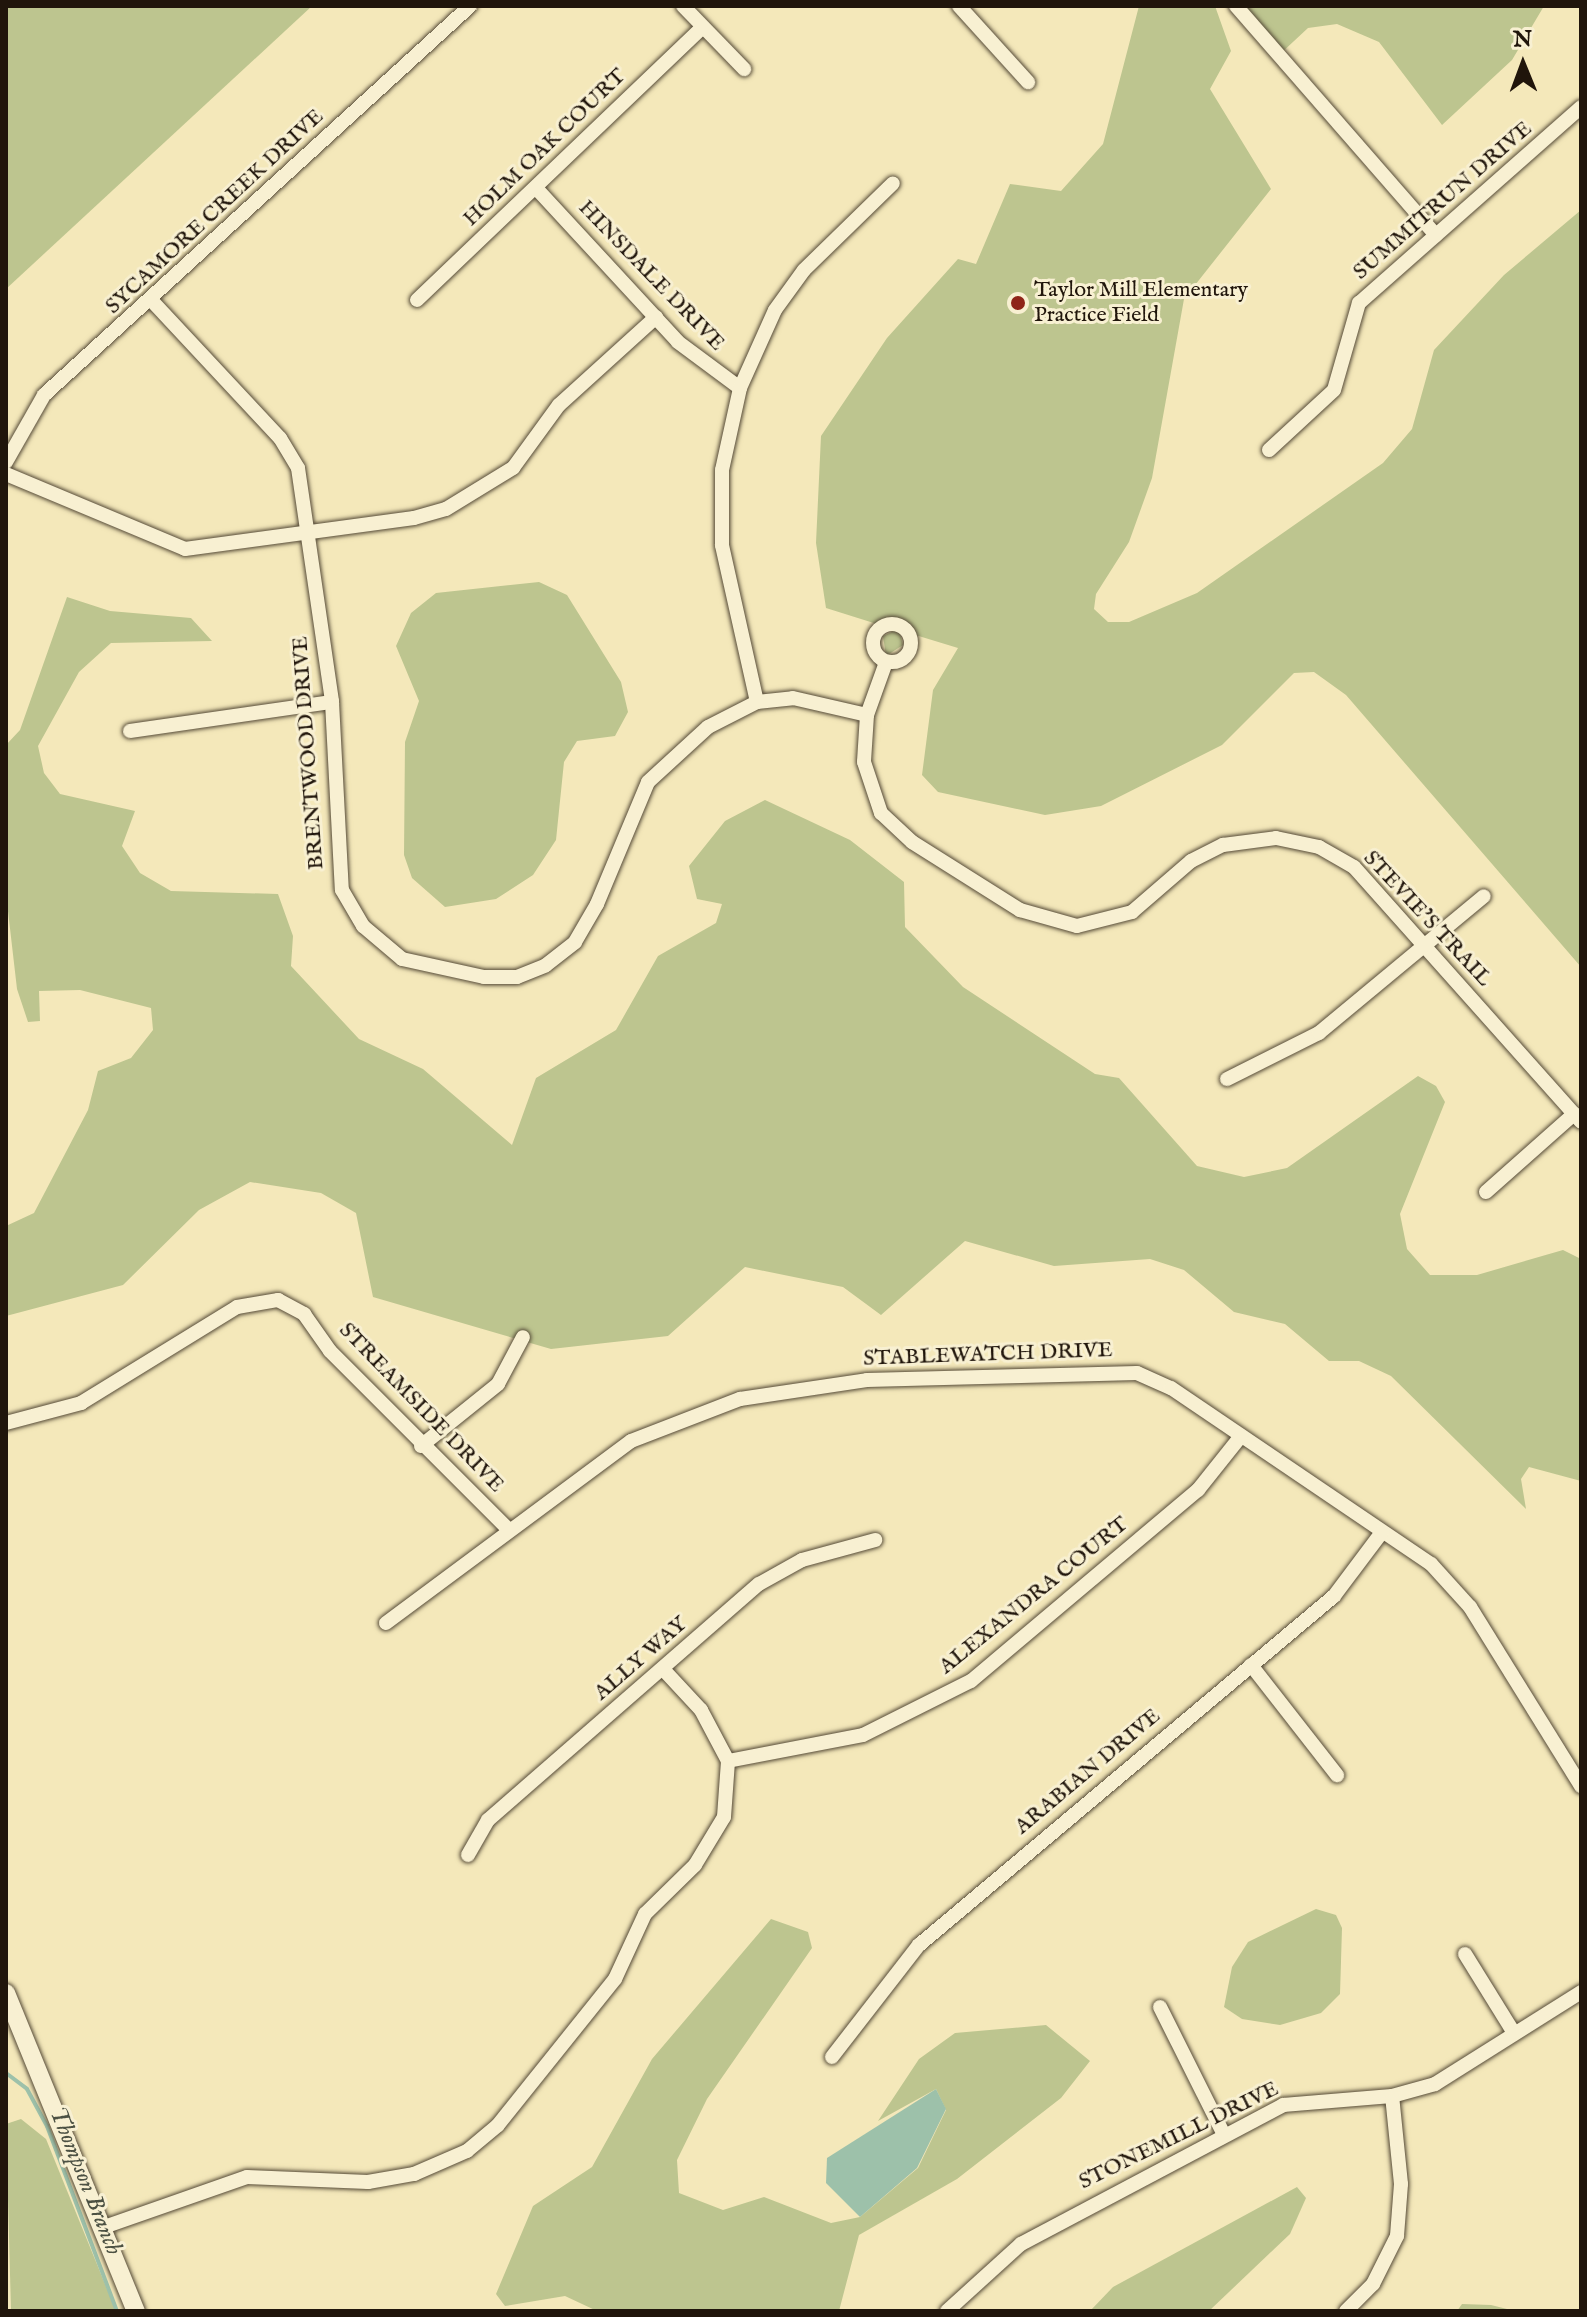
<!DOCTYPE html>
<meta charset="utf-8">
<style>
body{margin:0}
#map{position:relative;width:1587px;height:2317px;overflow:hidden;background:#f4e8ba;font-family:"IM FELL English",serif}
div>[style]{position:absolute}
.green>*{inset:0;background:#bdc58f}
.water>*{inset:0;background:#9dc1aa}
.stream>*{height:4px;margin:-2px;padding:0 2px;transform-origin:2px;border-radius:2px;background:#9dc1aa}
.roads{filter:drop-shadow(0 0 2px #554a37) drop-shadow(0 0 2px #554a37)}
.street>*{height:14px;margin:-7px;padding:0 7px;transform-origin:7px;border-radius:7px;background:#f8f0d2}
.street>.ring{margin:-7px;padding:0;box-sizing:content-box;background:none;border:14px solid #f8f0d2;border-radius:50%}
.secondary>*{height:18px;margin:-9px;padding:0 9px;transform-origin:9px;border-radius:9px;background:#f8f0d2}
.dots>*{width:22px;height:22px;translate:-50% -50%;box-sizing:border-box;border:4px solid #f8f0d2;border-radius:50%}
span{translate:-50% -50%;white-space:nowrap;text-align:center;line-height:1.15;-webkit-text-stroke:6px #f8f0d2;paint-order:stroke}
.street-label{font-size:22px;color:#20150b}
.poi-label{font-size:22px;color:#20150b}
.left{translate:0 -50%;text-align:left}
.water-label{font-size:24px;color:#4c5143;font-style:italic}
.frame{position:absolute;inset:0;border:8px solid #20150b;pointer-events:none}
.north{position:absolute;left:1483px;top:24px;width:80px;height:80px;-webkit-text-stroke:6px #f8f0d2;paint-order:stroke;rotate:359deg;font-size:22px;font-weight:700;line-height:32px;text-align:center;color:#20150b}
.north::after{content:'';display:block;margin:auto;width:28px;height:36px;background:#20150b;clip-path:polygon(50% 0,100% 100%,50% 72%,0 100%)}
</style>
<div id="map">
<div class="green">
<i style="clip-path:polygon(6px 6px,312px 6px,6px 289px)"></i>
<i style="clip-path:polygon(1139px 6px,1215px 6px,1231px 51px,1210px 89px,1271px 189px,1184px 299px,1152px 478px,1129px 542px,1096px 594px,1094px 609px,1108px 622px,1129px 622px,1197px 593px,1383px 463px,1412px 429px,1434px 350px,1504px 275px,1581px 210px,1581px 967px,1346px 695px,1314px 672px,1294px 673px,1222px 745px,1101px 806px,1045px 815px,938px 792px,922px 775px,933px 690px,958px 648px,899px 630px,903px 645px,886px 656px,883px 636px,896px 630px,826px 608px,816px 543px,821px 436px,887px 338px,958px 259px,976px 264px,1010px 184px,1061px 191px,1103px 144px)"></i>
<i style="clip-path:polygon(1247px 6px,1544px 6px,1512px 60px,1442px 125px,1379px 42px,1337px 24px,1308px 28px,1279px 55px,1249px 20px)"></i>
<i style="clip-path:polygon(539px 582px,567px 595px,621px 682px,628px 712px,615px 736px,577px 741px,564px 762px,556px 840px,533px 875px,496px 899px,445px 907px,412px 878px,404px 855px,405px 742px,419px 701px,396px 646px,411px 613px,436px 593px)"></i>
<i style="clip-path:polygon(67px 597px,110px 611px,191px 618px,212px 641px,111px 643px,79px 672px,38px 746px,44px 773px,60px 794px,135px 811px,122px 846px,140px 873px,171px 891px,278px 894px,293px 936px,291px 966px,359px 1039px,423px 1069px,512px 1145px,536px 1078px,616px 1030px,658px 956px,716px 923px,722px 904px,697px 899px,689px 866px,725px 821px,765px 800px,850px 840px,904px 882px,905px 927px,963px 987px,1095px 1074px,1119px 1078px,1197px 1166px,1244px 1177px,1287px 1168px,1418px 1076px,1436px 1086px,1445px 1102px,1400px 1214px,1407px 1249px,1430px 1275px,1477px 1275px,1563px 1250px,1581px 1259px,1581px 1481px,1529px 1467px,1521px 1479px,1526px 1509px,1391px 1376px,1359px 1361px,1329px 1361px,1285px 1324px,1234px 1312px,1184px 1270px,1150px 1259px,1054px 1266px,965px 1241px,881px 1315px,843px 1287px,745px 1267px,668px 1336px,551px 1349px,373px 1297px,356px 1213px,321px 1193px,250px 1182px,199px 1210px,123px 1285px,6px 1316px,6px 1226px,34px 1213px,88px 1110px,98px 1071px,131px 1058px,153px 1030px,151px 1008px,80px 990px,39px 991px,40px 1021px,28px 1022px,17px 989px,6px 894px,6px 745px,20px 730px)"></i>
<i style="clip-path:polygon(1316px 1909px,1336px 1915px,1342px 1928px,1340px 1994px,1321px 2013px,1280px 2025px,1242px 2019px,1224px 2007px,1232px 1967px,1248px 1942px)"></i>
<i style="clip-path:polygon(771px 1919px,808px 1932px,812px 1948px,707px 2099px,677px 2160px,679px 2193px,723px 2210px,764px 2197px,831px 2223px,860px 2217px,918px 2168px,946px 2110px,936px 2089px,878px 2121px,919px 2059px,955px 2033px,1046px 2025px,1090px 2061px,1061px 2098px,957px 2179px,859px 2235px,839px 2311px,597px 2311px,565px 2296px,505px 2306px,496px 2294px,533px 2206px,592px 2167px,652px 2059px)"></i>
<i style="clip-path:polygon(21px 2119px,46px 2139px,116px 2311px,11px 2311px,6px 2124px)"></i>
<i style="clip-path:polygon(1297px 2187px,1306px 2198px,1290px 2234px,1209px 2311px,1090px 2311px,1113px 2287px)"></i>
<i style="clip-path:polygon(1462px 2304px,1491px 2305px,1515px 2311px,1457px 2311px)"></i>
</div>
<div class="water">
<i style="clip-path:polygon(936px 2089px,946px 2109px,917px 2168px,860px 2217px,826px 2183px,827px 2158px)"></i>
</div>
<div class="stream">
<i style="left:6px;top:2073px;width:26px;rotate:37deg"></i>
<i style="left:27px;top:2089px;width:42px;rotate:61.6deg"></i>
<i style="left:47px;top:2126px;width:198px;rotate:69.3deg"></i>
</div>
<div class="roads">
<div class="street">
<i style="left:683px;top:6px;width:88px;rotate:45.9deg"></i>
<i style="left:959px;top:6px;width:103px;rotate:47.8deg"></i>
<i style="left:1236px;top:6px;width:304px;rotate:48.9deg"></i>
<i style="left:536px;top:188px;width:209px;rotate:47.3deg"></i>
<i style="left:678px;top:342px;width:77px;rotate:36.6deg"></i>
<i style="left:417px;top:300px;width:395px;rotate:-43.7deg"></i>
<i style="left:153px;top:302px;width:186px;rotate:47deg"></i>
<i style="left:280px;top:438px;width:35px;rotate:59deg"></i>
<i style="left:298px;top:468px;width:236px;rotate:81.7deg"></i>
<i style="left:332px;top:702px;width:188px;rotate:87deg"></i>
<i style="left:342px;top:890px;width:42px;rotate:59.7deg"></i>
<i style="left:363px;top:926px;width:51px;rotate:40.2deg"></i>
<i style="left:402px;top:959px;width:84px;rotate:12.4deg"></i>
<i style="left:484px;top:977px;width:33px"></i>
<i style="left:517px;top:977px;width:31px;rotate:-22deg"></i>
<i style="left:546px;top:965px;width:37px;rotate:-38deg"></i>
<i style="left:575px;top:942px;width:44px;rotate:-59.9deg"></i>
<i style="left:597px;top:904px;width:132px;rotate:-67.3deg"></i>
<i style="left:648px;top:782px;width:81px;rotate:-42.5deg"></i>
<i style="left:708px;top:727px;width:55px;rotate:-27deg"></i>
<i style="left:757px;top:702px;width:36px;rotate:-6deg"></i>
<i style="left:793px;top:698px;width:76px;rotate:12.9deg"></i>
<i style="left:1269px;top:450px;width:88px;rotate:-42.7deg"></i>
<i style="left:1334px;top:390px;width:91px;rotate:-74deg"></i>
<i style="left:1359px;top:303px;width:296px;rotate:-41.4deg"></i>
<i style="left:6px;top:462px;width:77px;rotate:-60.4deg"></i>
<i style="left:44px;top:395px;width:577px;rotate:-42.4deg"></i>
<i style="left:6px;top:474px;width:194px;rotate:22.7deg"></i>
<i style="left:185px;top:549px;width:231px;rotate:-7.7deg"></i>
<i style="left:414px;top:518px;width:33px;rotate:-16deg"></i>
<i style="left:446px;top:509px;width:79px;rotate:-31.5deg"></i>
<i style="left:513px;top:468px;width:78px;rotate:-53.9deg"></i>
<i style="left:559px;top:405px;width:131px;rotate:-42.2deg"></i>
<i class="ring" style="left:873px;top:624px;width:24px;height:24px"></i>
<i style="left:885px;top:665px;width:53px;rotate:109.8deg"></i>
<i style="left:867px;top:715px;width:47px;rotate:93.7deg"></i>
<i style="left:864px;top:762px;width:54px;rotate:71.6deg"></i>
<i style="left:881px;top:813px;width:42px;rotate:43.1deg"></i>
<i style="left:912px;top:842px;width:128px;rotate:32.2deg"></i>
<i style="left:1020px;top:910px;width:59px;rotate:15.7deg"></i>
<i style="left:1077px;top:926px;width:57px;rotate:-14.3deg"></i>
<i style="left:1132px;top:912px;width:78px;rotate:-40.8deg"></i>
<i style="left:1191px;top:861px;width:36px;rotate:-27deg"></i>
<i style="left:1223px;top:845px;width:53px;rotate:-7.5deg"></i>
<i style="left:1276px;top:838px;width:44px;rotate:11.8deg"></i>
<i style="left:1319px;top:847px;width:40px;rotate:29.7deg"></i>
<i style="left:1354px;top:867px;width:341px;rotate:48.3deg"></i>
<i style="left:757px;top:702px;width:161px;rotate:-102.6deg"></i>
<i style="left:722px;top:545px;width:75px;rotate:-90deg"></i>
<i style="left:722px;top:470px;width:84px;rotate:-77.6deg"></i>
<i style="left:740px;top:388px;width:85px;rotate:-65.8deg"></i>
<i style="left:775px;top:310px;width:49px;rotate:-54.1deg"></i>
<i style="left:804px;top:270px;width:124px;rotate:-44.3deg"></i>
<i style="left:130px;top:731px;width:204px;rotate:-8.2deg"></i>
<i style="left:1227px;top:1079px;width:103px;rotate:-26.6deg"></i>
<i style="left:1319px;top:1033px;width:214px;rotate:-39.7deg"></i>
<i style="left:1486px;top:1192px;width:118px;rotate:-41.6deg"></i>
<i style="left:6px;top:1423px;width:78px;rotate:-14.9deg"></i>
<i style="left:81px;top:1403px;width:183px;rotate:-31.6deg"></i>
<i style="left:237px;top:1307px;width:42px;rotate:-9.7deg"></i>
<i style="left:278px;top:1300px;width:30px;rotate:28deg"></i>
<i style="left:304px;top:1314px;width:45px;rotate:54.9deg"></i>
<i style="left:330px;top:1351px;width:250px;rotate:45deg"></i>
<i style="left:421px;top:1446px;width:99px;rotate:-38.8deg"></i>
<i style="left:498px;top:1384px;width:53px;rotate:-62deg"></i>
<i style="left:386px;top:1623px;width:305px;rotate:-36.6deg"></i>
<i style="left:631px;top:1441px;width:117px;rotate:-21.1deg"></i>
<i style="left:740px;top:1399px;width:128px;rotate:-8.5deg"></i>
<i style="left:867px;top:1380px;width:270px;rotate:-1.5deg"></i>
<i style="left:1137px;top:1373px;width:37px;rotate:24deg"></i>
<i style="left:1171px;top:1388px;width:314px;rotate:34.1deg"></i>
<i style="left:1431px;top:1564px;width:58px;rotate:47.8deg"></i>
<i style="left:1470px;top:1607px;width:211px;rotate:58.2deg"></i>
<i style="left:1251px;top:1665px;width:140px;rotate:52deg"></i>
<i style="left:728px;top:1761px;width:137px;rotate:-10.9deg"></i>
<i style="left:863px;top:1735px;width:121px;rotate:-26.6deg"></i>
<i style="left:971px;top:1681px;width:297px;rotate:-40.1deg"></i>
<i style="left:1198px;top:1490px;width:69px;rotate:-51.5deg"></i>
<i style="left:468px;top:1855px;width:40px;rotate:-60.3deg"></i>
<i style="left:488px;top:1820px;width:359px;rotate:-41.1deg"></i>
<i style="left:759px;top:1584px;width:49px;rotate:-29.2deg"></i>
<i style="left:802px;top:1560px;width:76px;rotate:-15.3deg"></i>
<i style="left:1465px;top:1954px;width:93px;rotate:58.2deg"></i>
<i style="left:1160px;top:2007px;width:143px;rotate:63.4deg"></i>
<i style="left:832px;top:2057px;width:142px;rotate:-52.2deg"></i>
<i style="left:919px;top:1945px;width:542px;rotate:-40.06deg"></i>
<i style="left:1334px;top:1596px;width:80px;rotate:-53.1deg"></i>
<i style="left:104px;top:2227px;width:151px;rotate:-19.3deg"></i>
<i style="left:247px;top:2177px;width:121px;rotate:2.4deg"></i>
<i style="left:368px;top:2182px;width:47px;rotate:-9.9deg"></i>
<i style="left:414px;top:2174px;width:58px;rotate:-23.5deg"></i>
<i style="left:467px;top:2151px;width:40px;rotate:-40deg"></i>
<i style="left:498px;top:2125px;width:187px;rotate:-51.3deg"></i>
<i style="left:615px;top:1979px;width:72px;rotate:-65.2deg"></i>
<i style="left:645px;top:1914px;width:70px;rotate:-44.4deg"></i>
<i style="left:695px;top:1865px;width:56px;rotate:-58.9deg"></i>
<i style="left:724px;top:1817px;width:56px;rotate:-85.9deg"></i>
<i style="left:728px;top:1761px;width:58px;rotate:-117.9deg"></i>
<i style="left:701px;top:1710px;width:56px;rotate:-132.8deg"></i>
<i style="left:947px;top:2311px;width:100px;rotate:-42.2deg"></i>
<i style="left:1021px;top:2244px;width:297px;rotate:-27.9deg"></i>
<i style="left:1283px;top:2105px;width:109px;rotate:-4.7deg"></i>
<i style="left:1392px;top:2096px;width:45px;rotate:-15.6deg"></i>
<i style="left:1435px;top:2084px;width:173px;rotate:-32.2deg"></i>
<i style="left:1346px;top:2311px;width:38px;rotate:-45deg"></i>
<i style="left:1373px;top:2284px;width:54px;rotate:-63.4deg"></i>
<i style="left:1397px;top:2236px;width:52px;rotate:-85.6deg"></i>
<i style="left:1401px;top:2184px;width:88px;rotate:-95.8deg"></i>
</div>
<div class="secondary">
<i style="left:6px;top:1993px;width:344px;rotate:67.8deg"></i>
</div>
</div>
<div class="dots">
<i style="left:1018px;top:303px;background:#8f2418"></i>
</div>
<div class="street-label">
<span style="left:545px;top:148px;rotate:-44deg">HOLM OAK COURT</span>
<span style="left:1443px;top:201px;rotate:-41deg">SUMMITRUN DRIVE</span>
<span style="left:215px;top:212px;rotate:-43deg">SYCAMORE CREEK DRIVE</span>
<span style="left:651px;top:276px;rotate:46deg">HINSDALE DRIVE</span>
<span style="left:309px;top:753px;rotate:-94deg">BRENTWOOD DRIVE</span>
<span style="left:1427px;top:919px;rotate:47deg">STEVIE’S TRAIL</span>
<span style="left:988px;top:1355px;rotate:-2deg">STABLEWATCH DRIVE</span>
<span style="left:421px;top:1408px;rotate:46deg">STREAMSIDE DRIVE</span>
<span style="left:1034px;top:1596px;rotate:-39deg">ALEXANDRA COURT</span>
<span style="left:641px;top:1659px;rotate:-41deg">ALLY WAY</span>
<span style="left:1088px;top:1772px;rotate:-40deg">ARABIAN DRIVE</span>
<span style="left:1179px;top:2136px;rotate:-26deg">STONEMILL DRIVE</span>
</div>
<div class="poi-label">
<span class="left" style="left:1034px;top:303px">Taylor Mill Elementary<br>Practice Field</span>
</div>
<div class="water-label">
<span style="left:85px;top:2181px;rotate:68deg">Thompson Branch</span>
</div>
<div class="frame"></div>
<div class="north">N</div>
</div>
